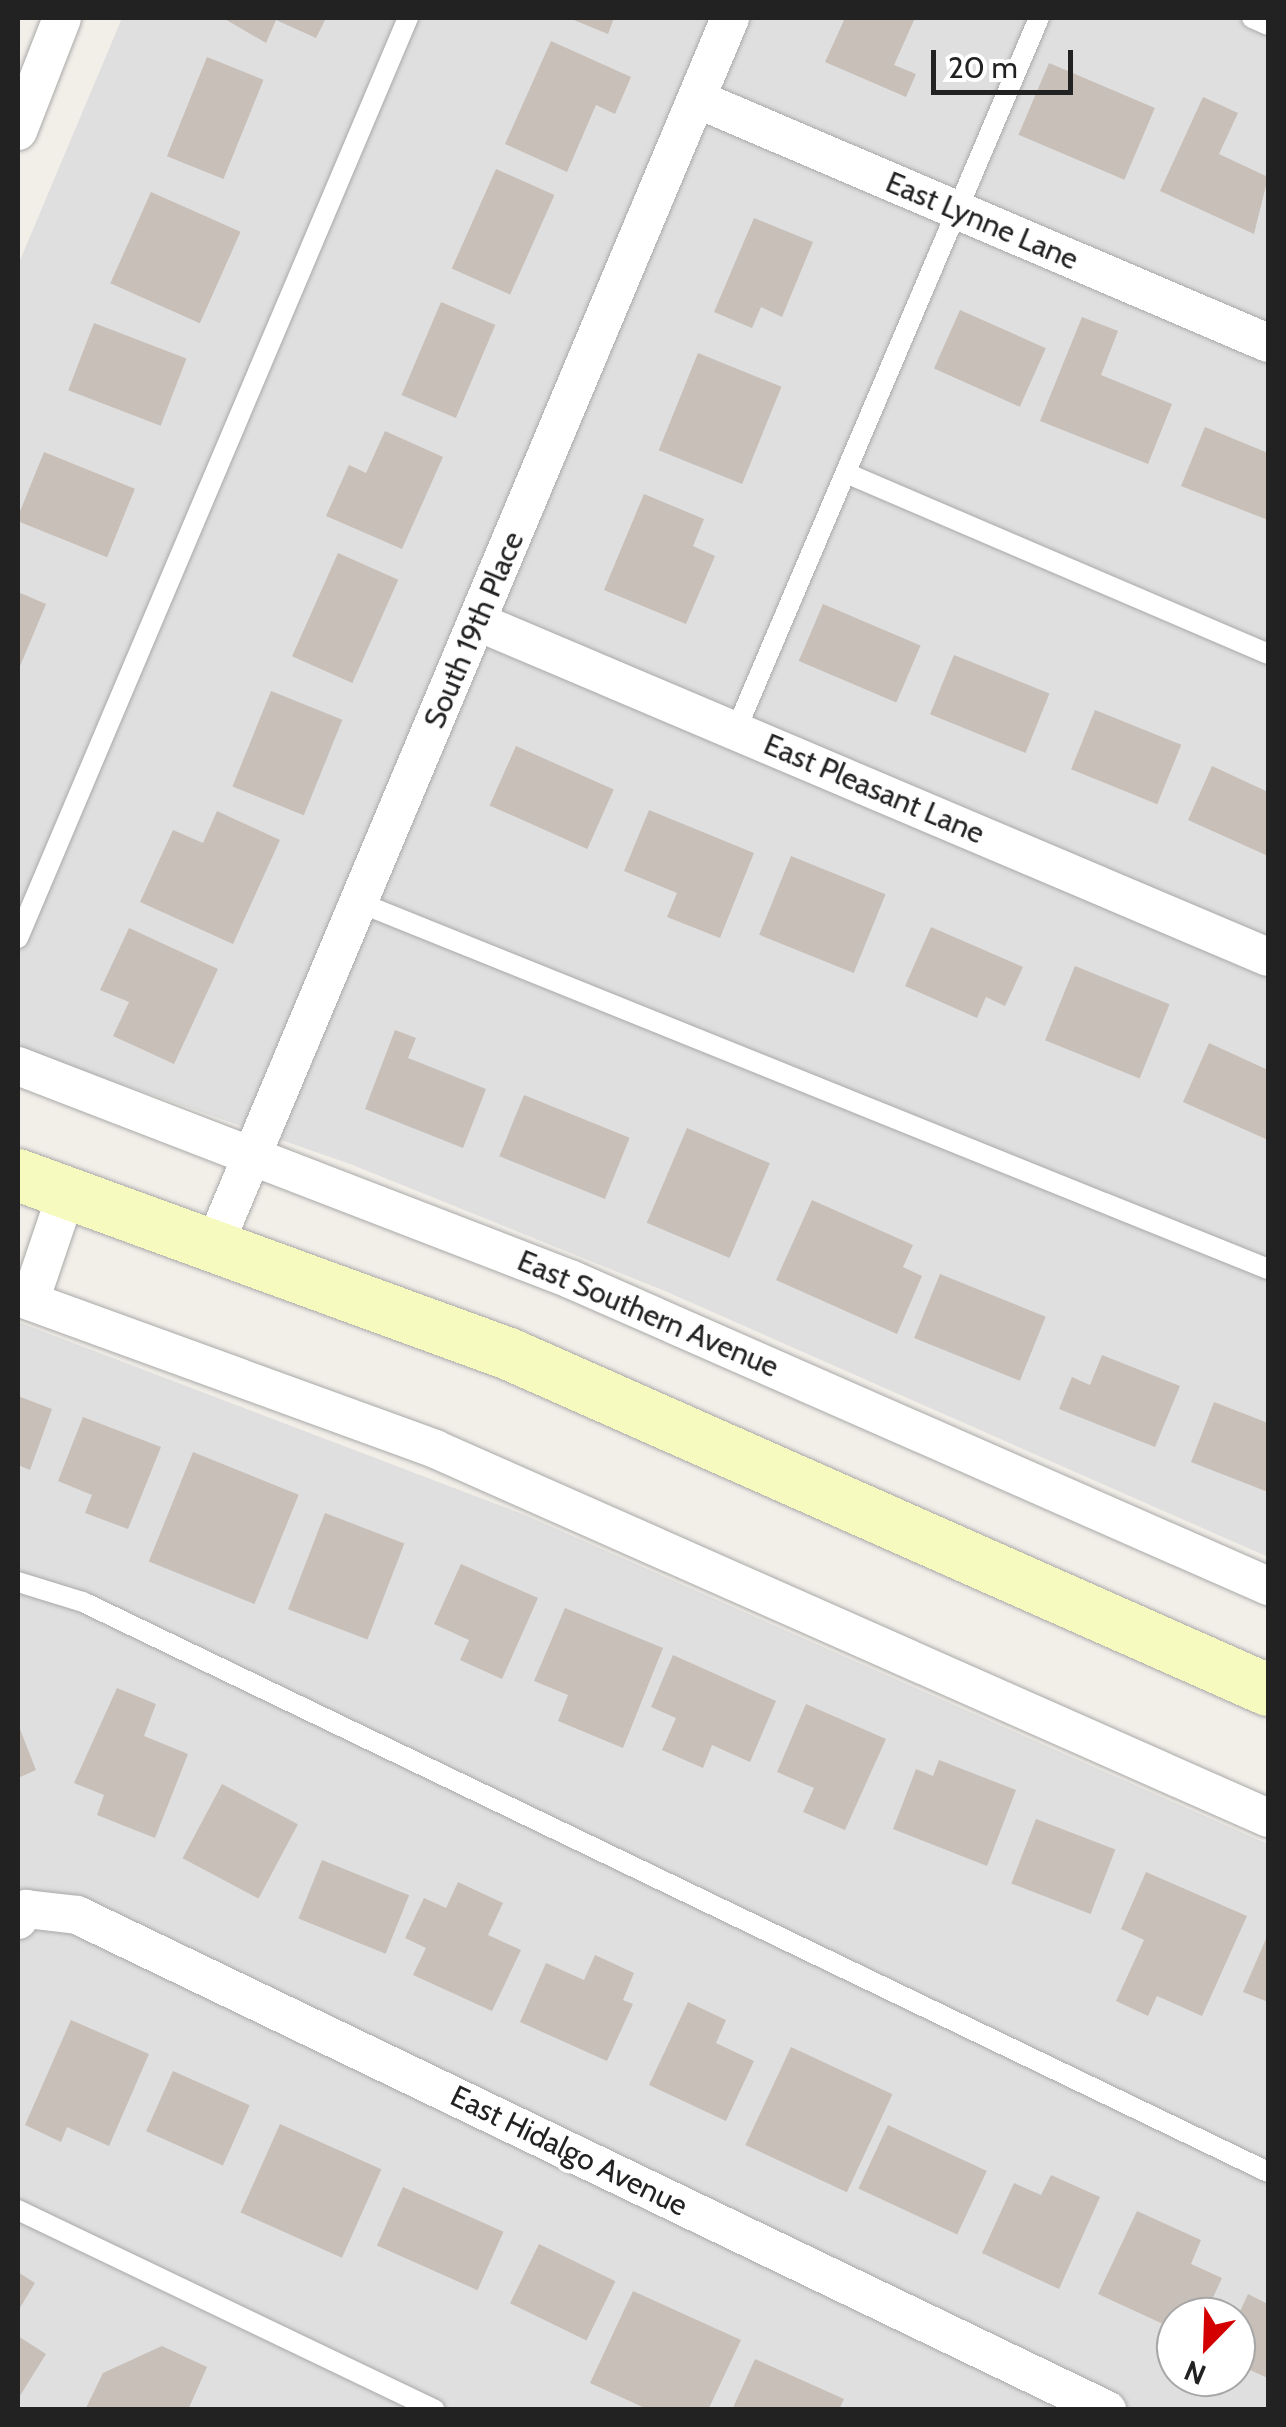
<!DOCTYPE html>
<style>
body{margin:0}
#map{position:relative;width:1286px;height:2427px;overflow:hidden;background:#f2efe9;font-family:Cabin,sans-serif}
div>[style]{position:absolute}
.residential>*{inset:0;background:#e0dfdf}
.building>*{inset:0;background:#c7bfb8;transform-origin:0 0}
.roads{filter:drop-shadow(0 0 2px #a9a9a9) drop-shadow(0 0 2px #a9a9a9)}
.service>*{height:20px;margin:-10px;padding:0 10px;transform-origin:10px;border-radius:10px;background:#fff}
.minor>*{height:38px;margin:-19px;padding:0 19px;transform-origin:19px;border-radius:19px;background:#fff}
.secondary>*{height:52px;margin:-26px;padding:0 26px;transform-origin:26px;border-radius:26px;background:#f7fabf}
span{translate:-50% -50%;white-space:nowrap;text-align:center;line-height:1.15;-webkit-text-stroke:8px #fff;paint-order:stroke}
.street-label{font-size:30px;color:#222}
.frame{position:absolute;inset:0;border:20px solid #222;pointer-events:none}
.north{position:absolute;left:1156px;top:2297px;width:100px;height:100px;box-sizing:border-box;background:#fff;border:2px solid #a7a7a7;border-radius:50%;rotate:203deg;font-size:28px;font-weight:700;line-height:40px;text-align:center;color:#222}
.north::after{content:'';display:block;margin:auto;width:35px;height:45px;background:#d40000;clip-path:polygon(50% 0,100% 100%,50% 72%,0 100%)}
.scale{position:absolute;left:931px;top:50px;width:142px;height:45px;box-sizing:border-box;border:5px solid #222;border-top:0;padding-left:12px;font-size:30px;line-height:35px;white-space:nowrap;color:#222;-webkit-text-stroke:8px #fff;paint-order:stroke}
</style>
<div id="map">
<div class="residential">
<i style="clip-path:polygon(122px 18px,1268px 18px,1268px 1557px,667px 1292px,350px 1164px,18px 1048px,18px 265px)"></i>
<i style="clip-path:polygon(evenodd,18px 1322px,525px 1515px,1268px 1844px,1268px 2409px,18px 2410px,18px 1322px,1176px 2317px,1236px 2317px,1236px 2377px,1176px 2377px,1176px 2317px)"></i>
</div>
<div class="building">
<i style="clip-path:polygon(223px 18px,326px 18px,316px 38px,276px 20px,266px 43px)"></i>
<i style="clip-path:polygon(569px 18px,614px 18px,608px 34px)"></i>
<i style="clip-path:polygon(845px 18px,915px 18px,894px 65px,916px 74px,906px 97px,825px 62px)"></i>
<i style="clip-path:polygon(551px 41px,631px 77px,615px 114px,596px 105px,567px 172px,505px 144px)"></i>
<i style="left:207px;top:57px;width:61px;height:107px;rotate:22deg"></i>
<i style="left:1049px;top:63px;width:115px;height:78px;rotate:23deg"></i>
<i style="clip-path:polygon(1203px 97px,1238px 113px,1219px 154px,1268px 177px,1254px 234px,1160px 191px)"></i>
<i style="left:496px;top:169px;width:64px;height:109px;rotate:24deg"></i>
<i style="left:151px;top:192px;width:98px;height:100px;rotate:24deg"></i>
<i style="clip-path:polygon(754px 218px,813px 242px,782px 317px,761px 307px,752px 328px,714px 312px)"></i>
<i style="left:441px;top:302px;width:59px;height:101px;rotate:23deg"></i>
<i style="left:960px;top:310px;width:94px;height:64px;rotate:24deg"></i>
<i style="clip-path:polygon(1082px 317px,1118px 331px,1101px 375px,1172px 404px,1148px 464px,1040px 421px)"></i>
<i style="left:94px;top:323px;width:99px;height:72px;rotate:21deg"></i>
<i style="left:698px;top:353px;width:90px;height:105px;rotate:22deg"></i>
<i style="clip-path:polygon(1205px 427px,1268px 453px,1268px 520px,1181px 486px)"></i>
<i style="clip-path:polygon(385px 431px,443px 457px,402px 549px,326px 516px,349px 465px,366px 473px)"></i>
<i style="left:44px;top:452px;width:98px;height:74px;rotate:22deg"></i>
<i style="clip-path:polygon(644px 494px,704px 519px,693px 546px,715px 556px,686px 624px,604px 590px)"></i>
<i style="left:338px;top:553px;width:66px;height:113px;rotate:24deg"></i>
<i style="clip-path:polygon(18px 592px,46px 604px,18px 671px)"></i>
<i style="left:823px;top:604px;width:106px;height:62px;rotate:23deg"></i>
<i style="left:954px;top:655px;width:103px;height:64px;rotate:22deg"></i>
<i style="left:271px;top:691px;width:77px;height:103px;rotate:22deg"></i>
<i style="left:1095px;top:710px;width:93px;height:64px;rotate:22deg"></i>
<i style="left:516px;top:746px;width:107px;height:65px;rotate:24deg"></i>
<i style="clip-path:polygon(1212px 766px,1268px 792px,1268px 856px,1188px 820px)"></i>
<i style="clip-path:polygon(649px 810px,754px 853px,720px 938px,667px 917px,677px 893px,624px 871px)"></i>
<i style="clip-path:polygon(217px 811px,280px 840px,233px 944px,140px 902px,173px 830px,203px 843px)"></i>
<i style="left:791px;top:856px;width:102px;height:85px;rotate:22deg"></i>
<i style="clip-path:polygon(931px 927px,1023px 967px,1005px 1006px,986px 997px,977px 1018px,905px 986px)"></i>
<i style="clip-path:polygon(129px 928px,218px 969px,174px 1064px,113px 1036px,129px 1002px,100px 990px)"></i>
<i style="left:1075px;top:966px;width:102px;height:80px;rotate:22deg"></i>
<i style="clip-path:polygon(395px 1030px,416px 1038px,408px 1058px,486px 1089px,463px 1148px,365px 1109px)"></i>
<i style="clip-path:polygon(1209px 1043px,1268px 1070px,1268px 1140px,1183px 1102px)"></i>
<i style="left:524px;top:1095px;width:114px;height:66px;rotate:22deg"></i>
<i style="left:687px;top:1128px;width:90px;height:103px;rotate:23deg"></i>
<i style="clip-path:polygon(812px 1200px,913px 1245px,903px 1267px,922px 1276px,897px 1334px,776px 1280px)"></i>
<i style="left:940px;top:1274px;width:114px;height:69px;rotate:22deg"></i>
<i style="clip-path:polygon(1102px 1355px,1180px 1386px,1155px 1447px,1059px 1409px,1072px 1377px,1090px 1385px)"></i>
<i style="clip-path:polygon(18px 1396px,52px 1409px,30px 1470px,18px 1465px)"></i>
<i style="clip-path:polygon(1214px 1402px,1268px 1423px,1268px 1492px,1191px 1462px)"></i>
<i style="clip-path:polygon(83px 1417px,161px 1447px,128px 1529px,85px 1513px,92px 1495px,58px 1481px)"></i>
<i style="left:193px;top:1452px;width:114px;height:118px;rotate:22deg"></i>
<i style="left:325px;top:1513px;width:85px;height:103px;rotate:21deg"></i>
<i style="clip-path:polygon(461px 1564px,538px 1598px,502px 1679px,460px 1660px,469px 1640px,434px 1624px)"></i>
<i style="clip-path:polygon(565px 1608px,663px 1648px,623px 1748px,558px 1721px,568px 1695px,534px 1681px)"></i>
<i style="clip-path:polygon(673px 1655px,776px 1701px,750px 1762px,712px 1745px,703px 1768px,662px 1750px,676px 1718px,651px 1707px)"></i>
<i style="clip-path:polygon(117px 1688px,156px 1704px,144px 1736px,188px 1754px,155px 1838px,97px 1815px,104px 1795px,74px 1783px)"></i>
<i style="clip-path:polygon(806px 1704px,886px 1739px,845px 1830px,803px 1812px,814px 1788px,777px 1772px)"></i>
<i style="clip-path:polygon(18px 1724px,36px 1770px,18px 1778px)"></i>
<i style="clip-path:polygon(939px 1760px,1016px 1790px,987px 1866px,893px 1829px,916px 1769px,933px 1776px)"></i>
<i style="left:222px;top:1784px;width:86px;height:84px;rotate:28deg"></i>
<i style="left:1036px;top:1819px;width:85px;height:69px;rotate:21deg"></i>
<i style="left:322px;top:1860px;width:94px;height:63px;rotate:22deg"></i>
<i style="clip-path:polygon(1146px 1872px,1247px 1916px,1202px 2016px,1157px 1996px,1148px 2016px,1116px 2001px,1144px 1940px,1121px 1929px)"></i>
<i style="clip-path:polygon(458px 1882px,503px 1903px,488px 1935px,521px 1950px,492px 2011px,413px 1975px,426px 1948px,405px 1938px,424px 1898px,446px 1908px)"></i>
<i style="clip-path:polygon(1268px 1934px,1268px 2002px,1243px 1992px)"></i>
<i style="clip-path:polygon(595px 1955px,634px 1973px,623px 2000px,633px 2004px,607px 2061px,520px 2022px,546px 1963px,584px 1980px)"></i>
<i style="clip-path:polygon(688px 2002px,726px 2020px,716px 2043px,754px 2061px,726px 2121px,649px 2085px)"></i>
<i style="clip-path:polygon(71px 2020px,149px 2054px,109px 2146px,67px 2127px,61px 2142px,25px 2125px)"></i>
<i style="left:791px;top:2047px;width:112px;height:108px;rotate:25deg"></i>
<i style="left:173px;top:2071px;width:84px;height:66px;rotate:24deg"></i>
<i style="left:280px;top:2124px;width:111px;height:97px;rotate:24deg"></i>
<i style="left:888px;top:2125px;width:109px;height:70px;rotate:25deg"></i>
<i style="clip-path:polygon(1051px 2175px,1100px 2197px,1059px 2289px,982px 2253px,1014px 2183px,1041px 2195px)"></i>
<i style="left:403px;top:2187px;width:110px;height:64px;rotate:24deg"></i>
<i style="clip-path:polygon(1137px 2211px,1201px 2240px,1191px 2264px,1222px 2278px,1204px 2317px,1176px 2317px,1176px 2330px,1098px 2294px)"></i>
<i style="left:539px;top:2244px;width:85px;height:66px;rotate:26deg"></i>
<i style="clip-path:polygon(18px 2272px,35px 2283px,18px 2311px)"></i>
<i style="clip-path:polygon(633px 2291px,741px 2340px,708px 2410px,649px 2410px,590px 2383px)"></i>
<i style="clip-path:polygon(1248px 2294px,1268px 2304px,1268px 2378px,1236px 2364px,1236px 2320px)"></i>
<i style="clip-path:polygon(18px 2336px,46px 2354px,18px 2399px)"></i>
<i style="clip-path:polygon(162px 2346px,207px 2367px,188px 2410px,85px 2410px,103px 2373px)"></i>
<i style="clip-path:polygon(755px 2359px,844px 2399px,839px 2410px,732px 2410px)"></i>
</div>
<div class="roads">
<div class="service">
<i style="left:1252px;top:18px;width:17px;rotate:24deg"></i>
<i style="left:846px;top:473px;width:459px;rotate:23.2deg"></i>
<i style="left:736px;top:730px;width:774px;rotate:-66.95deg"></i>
<i style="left:358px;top:902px;width:981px;rotate:21.96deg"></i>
<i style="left:18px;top:938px;width:999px;rotate:-67.03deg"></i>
<i style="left:18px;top:1582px;width:68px;rotate:17.1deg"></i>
<i style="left:83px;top:1602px;width:1315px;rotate:25.69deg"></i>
<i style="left:18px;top:2210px;width:462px;rotate:25.6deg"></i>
</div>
<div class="minor">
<i style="left:697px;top:99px;width:621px;rotate:23.14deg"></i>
<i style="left:18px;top:131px;width:121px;rotate:-68.7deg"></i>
<i style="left:478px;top:622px;width:858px;rotate:22.98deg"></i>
<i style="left:18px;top:1066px;width:592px;rotate:21.1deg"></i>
<i style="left:570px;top:1279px;width:763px;rotate:23.74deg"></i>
<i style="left:216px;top:1241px;width:1327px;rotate:-67.2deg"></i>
<i style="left:18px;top:1297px;width:444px;rotate:20deg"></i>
<i style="left:435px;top:1449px;width:911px;rotate:23.89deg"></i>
<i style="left:30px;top:1301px;width:115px;rotate:-71.3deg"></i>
<i style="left:18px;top:1920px;width:14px;rotate:-54deg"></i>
<i style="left:26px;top:1909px;width:51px;rotate:6.7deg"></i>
<i style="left:77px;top:1915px;width:1143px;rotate:25.67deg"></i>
</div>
<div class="secondary">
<i style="left:18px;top:1175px;width:523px;rotate:20.03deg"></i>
<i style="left:509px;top:1354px;width:830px;rotate:23.88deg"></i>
</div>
</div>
<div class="street-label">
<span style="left:982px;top:221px;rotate:23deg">East Lynne Lane</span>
<span style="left:474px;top:630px;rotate:-67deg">South 19th Place</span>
<span style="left:874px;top:789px;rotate:23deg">East Pleasant Lane</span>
<span style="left:648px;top:1314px;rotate:23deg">East Southern Avenue</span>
<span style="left:569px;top:2151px;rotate:26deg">East Hidalgo Avenue</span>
</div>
<div class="frame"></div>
<div class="north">N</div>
<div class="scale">20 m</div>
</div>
